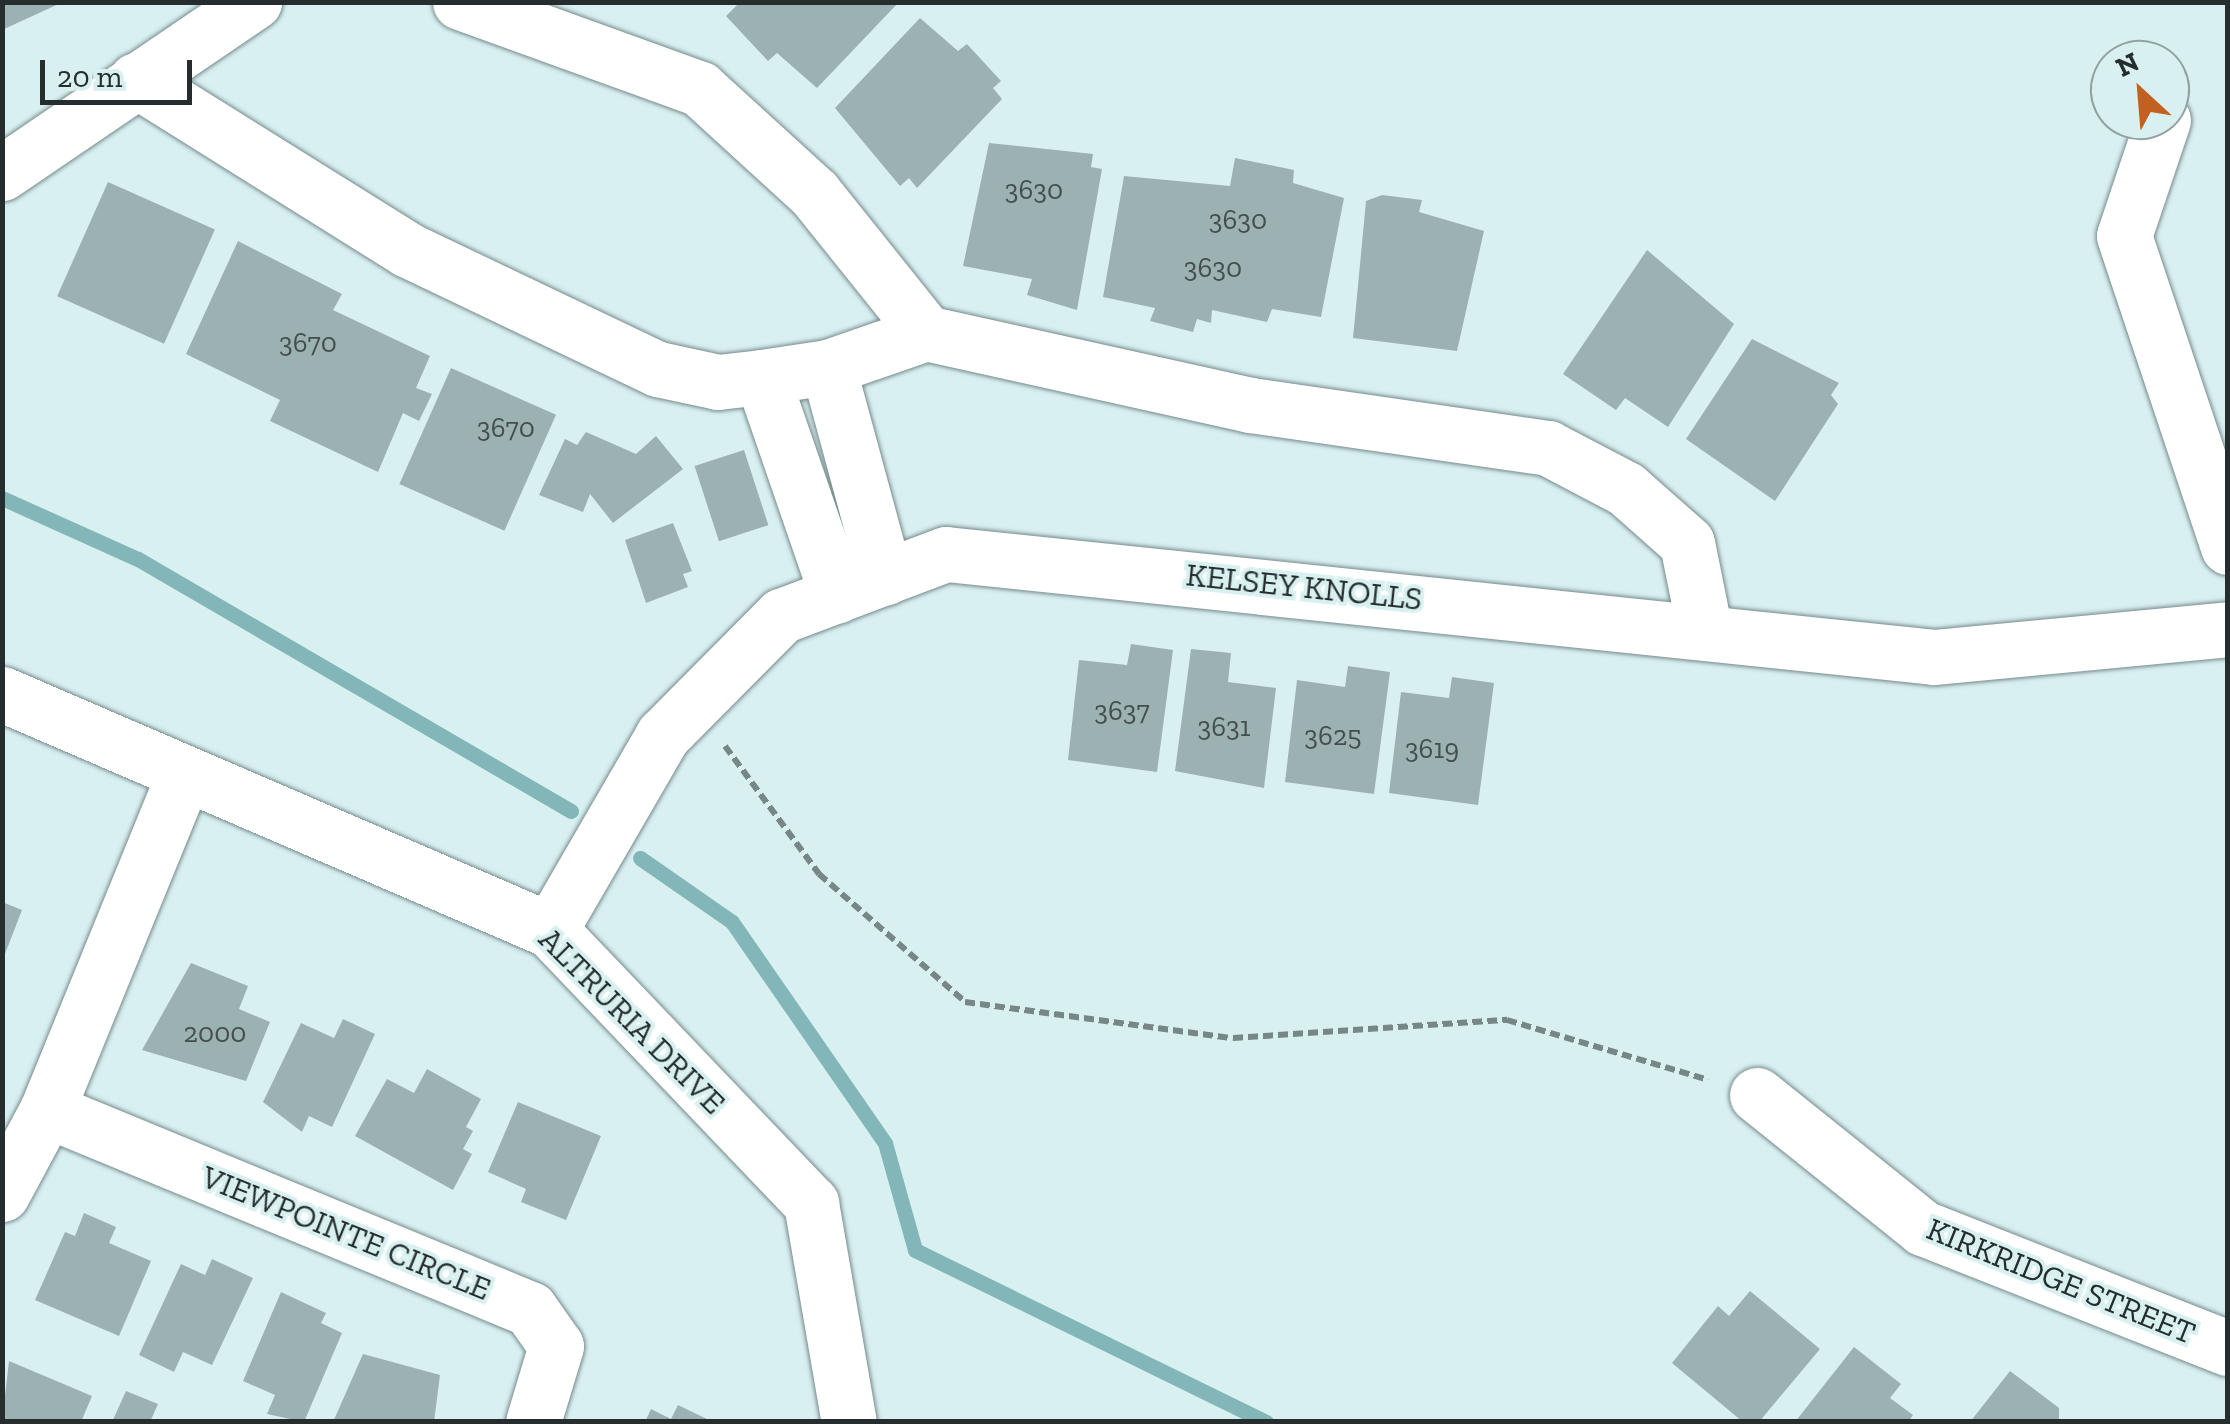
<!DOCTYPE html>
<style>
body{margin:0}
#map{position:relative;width:2230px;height:1424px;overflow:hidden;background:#d9f0f1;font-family:"Zilla Slab",serif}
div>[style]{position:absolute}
.stream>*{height:15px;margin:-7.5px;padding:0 7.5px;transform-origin:7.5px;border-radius:7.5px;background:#82b6b8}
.building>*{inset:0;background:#9cb1b2;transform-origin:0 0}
.path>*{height:6px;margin-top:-3px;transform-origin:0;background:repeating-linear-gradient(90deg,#778687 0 10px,transparent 0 15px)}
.roads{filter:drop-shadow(0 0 2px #768a8b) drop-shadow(0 0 2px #768a8b)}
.minor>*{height:55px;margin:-27.5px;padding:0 27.5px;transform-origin:27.5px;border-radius:27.5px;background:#fff}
span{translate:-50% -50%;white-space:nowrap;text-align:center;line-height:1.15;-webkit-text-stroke:8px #d9f0f1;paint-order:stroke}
.number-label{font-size:28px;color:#434e4f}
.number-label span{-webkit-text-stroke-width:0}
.street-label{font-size:32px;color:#252d2e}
.frame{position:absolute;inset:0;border:5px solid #252d2e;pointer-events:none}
.north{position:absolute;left:2090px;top:40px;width:100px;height:100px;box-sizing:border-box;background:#d9f0f1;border:2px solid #91a2a3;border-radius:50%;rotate:334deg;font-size:28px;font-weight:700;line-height:40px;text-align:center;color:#252d2e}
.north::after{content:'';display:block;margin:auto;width:35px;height:45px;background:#c2611f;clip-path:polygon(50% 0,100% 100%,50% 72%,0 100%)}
.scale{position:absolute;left:40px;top:60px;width:152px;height:45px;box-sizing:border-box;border:5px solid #252d2e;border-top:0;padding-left:12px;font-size:30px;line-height:35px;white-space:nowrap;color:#252d2e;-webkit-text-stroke:8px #d9f0f1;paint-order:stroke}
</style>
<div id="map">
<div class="stream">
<i style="left:2px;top:498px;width:149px;rotate:24.2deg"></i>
<i style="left:138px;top:559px;width:501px;rotate:30.2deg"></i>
<i style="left:640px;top:858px;width:112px;rotate:34.8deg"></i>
<i style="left:732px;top:922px;width:269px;rotate:55.3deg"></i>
<i style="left:885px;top:1143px;width:111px;rotate:74.3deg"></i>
<i style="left:915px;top:1250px;width:391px;rotate:26.1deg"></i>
</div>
<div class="building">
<i style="clip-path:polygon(2px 2px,63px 2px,2px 30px)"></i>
<i style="clip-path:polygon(740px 2px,899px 2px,817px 88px,777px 53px,768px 61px,726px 16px)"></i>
<i style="clip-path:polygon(920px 18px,958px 51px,967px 44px,1001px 81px,993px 88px,1002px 99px,917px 188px,909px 178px,900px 186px,835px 108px)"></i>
<i style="clip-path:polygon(989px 143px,1093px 154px,1091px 167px,1102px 169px,1077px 310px,1027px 295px,1032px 279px,963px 266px)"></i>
<i style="clip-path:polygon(1235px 158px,1294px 170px,1293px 183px,1344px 198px,1321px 317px,1272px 309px,1267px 322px,1212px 310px,1211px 323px,1197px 319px,1193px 332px,1150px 321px,1155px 308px,1103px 297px,1124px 176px,1230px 186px)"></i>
<i style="left:108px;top:182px;width:117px;height:125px;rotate:24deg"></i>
<i style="clip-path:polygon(1382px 195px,1422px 200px,1419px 212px,1484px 231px,1457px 351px,1353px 338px,1366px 201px)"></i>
<i style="clip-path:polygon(238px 241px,342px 294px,333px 310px,430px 356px,416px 388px,432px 394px,419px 421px,403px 413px,378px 472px,270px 421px,280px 400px,186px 354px)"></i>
<i style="clip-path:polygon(1647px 250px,1734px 324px,1668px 427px,1625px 398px,1616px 410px,1563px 374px)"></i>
<i style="clip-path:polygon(1752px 339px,1839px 383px,1831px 395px,1838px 404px,1775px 501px,1686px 439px)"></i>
<i style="left:451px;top:368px;width:115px;height:127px;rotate:24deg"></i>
<i style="clip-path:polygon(586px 432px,636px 454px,656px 436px,683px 469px,613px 523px,590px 494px,583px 512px,539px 495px,565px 439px,577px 445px)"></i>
<i style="left:744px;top:450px;width:79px;height:52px;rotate:72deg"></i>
<i style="clip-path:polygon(673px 523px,692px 571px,683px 574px,688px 587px,646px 603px,625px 540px)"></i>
<i style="clip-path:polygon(1131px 644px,1173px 650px,1157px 772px,1068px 760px,1079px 660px,1127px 665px)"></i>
<i style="clip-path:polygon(1191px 649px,1231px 653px,1228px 682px,1276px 688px,1264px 788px,1175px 771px)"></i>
<i style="clip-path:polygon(1348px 666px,1390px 672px,1374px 794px,1285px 782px,1297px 680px,1345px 687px)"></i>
<i style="clip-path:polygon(1452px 677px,1494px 683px,1478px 805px,1389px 793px,1401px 692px,1449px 698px)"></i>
<i style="clip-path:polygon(2px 902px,22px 910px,3px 959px,2px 959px)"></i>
<i style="clip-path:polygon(191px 963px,248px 986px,239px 1009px,270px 1022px,246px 1081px,142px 1050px)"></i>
<i style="clip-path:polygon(343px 1019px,375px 1034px,332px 1127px,309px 1116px,302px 1132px,263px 1102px,301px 1023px,334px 1038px)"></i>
<i style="clip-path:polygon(427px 1069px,481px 1099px,466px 1127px,473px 1131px,463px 1149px,472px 1154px,453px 1190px,355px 1136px,387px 1079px,414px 1093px)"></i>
<i style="clip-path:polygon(518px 1102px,601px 1136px,566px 1220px,521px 1202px,526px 1189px,488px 1172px)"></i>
<i style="clip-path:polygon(84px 1213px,116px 1227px,109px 1243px,151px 1261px,119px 1336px,35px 1300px,65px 1232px,75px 1236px)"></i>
<i style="clip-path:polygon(212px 1259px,253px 1278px,212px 1365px,183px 1352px,174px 1372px,139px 1355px,181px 1264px,205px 1275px)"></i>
<i style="clip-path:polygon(1750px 1291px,1820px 1349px,1759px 1422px,1743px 1422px,1672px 1363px,1718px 1306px,1729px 1316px)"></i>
<i style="clip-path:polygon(281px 1292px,326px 1313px,321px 1323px,342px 1333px,304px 1422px,267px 1414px,275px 1395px,243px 1381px)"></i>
<i style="clip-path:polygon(1854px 1347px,1901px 1384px,1890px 1398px,1913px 1415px,1908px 1422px,1795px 1422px)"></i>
<i style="clip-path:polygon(363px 1354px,440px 1375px,434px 1422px,333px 1422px)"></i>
<i style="clip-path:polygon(9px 1361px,92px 1396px,81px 1422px,2px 1422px)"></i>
<i style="clip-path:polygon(2010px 1371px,2059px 1408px,2059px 1422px,1970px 1422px)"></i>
<i style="clip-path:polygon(126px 1391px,158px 1404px,150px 1422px,112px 1422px)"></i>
<i style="clip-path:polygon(678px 1405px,713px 1422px,645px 1422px,651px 1409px,671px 1419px)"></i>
</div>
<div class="path">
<i style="left:725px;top:746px;width:159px;rotate:53.7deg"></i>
<i style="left:819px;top:874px;width:194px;rotate:41.2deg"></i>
<i style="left:965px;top:1002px;width:270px;rotate:7.7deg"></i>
<i style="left:1233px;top:1038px;width:275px;rotate:-3.8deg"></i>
<i style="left:1507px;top:1020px;width:210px;rotate:16.6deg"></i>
</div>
<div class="roads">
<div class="minor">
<i style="left:460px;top:2px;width:255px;rotate:19.9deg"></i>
<i style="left:700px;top:89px;width:154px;rotate:42.4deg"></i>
<i style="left:814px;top:193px;width:179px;rotate:51.3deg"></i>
<i style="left:136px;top:80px;width:321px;rotate:32deg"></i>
<i style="left:408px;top:250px;width:277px;rotate:25.5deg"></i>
<i style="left:658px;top:369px;width:61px;rotate:12.2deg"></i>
<i style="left:718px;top:382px;width:44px;rotate:-6.5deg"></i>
<i style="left:762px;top:377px;width:67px;rotate:-8.6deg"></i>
<i style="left:828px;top:367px;width:104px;rotate:-19.1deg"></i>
<i style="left:926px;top:333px;width:332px;rotate:12.5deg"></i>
<i style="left:1250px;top:405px;width:301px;rotate:8.2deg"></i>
<i style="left:1548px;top:448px;width:88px;rotate:27.7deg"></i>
<i style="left:1626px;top:489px;width:81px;rotate:41.5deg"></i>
<i style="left:1687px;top:543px;width:91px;rotate:78.6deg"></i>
<i style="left:2163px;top:120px;width:122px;rotate:108.6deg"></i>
<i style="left:2124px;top:236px;width:328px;rotate:71.5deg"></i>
<i style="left:2px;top:173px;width:305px;rotate:-34.2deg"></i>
<i style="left:828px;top:367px;width:218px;rotate:74.8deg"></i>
<i style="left:762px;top:377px;width:231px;rotate:71deg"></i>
<i style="left:2px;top:694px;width:597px;rotate:23.3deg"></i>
<i style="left:550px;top:930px;width:378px;rotate:46.3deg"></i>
<i style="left:811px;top:1203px;width:222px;rotate:80.2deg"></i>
<i style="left:550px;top:930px;width:225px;rotate:-59.9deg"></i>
<i style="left:663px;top:735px;width:168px;rotate:-45.2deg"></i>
<i style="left:781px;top:616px;width:176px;rotate:-20.6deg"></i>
<i style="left:946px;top:554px;width:993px;rotate:5.95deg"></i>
<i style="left:1934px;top:657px;width:295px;rotate:-5.4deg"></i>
<i style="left:1757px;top:1095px;width:213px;rotate:38.7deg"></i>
<i style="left:1923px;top:1228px;width:328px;rotate:21.5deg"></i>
<i style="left:47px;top:1110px;width:522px;rotate:22.39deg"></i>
<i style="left:530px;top:1309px;width:45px;rotate:54.9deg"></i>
<i style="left:556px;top:1346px;width:79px;rotate:106.8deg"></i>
<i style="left:2px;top:1194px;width:95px;rotate:-61.8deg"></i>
<i style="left:47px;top:1110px;width:363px;rotate:-67.8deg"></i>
</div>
</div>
<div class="number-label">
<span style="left:1034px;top:190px">3630</span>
<span style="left:1238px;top:220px">3630</span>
<span style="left:1213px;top:268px">3630</span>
<span style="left:308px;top:343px">3670</span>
<span style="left:506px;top:428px">3670</span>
<span style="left:1122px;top:711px">3637</span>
<span style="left:1224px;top:727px">3631</span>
<span style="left:1333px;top:736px">3625</span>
<span style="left:1432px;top:749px">3619</span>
<span style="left:215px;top:1033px">2000</span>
</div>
<div class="street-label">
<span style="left:1304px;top:587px;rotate:6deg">KELSEY KNOLLS</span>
<span style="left:632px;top:1021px;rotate:45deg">ALTRURIA DRIVE</span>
<span style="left:346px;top:1233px;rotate:22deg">VIEWPOINTE CIRCLE</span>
<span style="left:2061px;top:1281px;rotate:22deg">KIRKRIDGE STREET</span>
</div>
<div class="frame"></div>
<div class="north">N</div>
<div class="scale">20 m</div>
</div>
